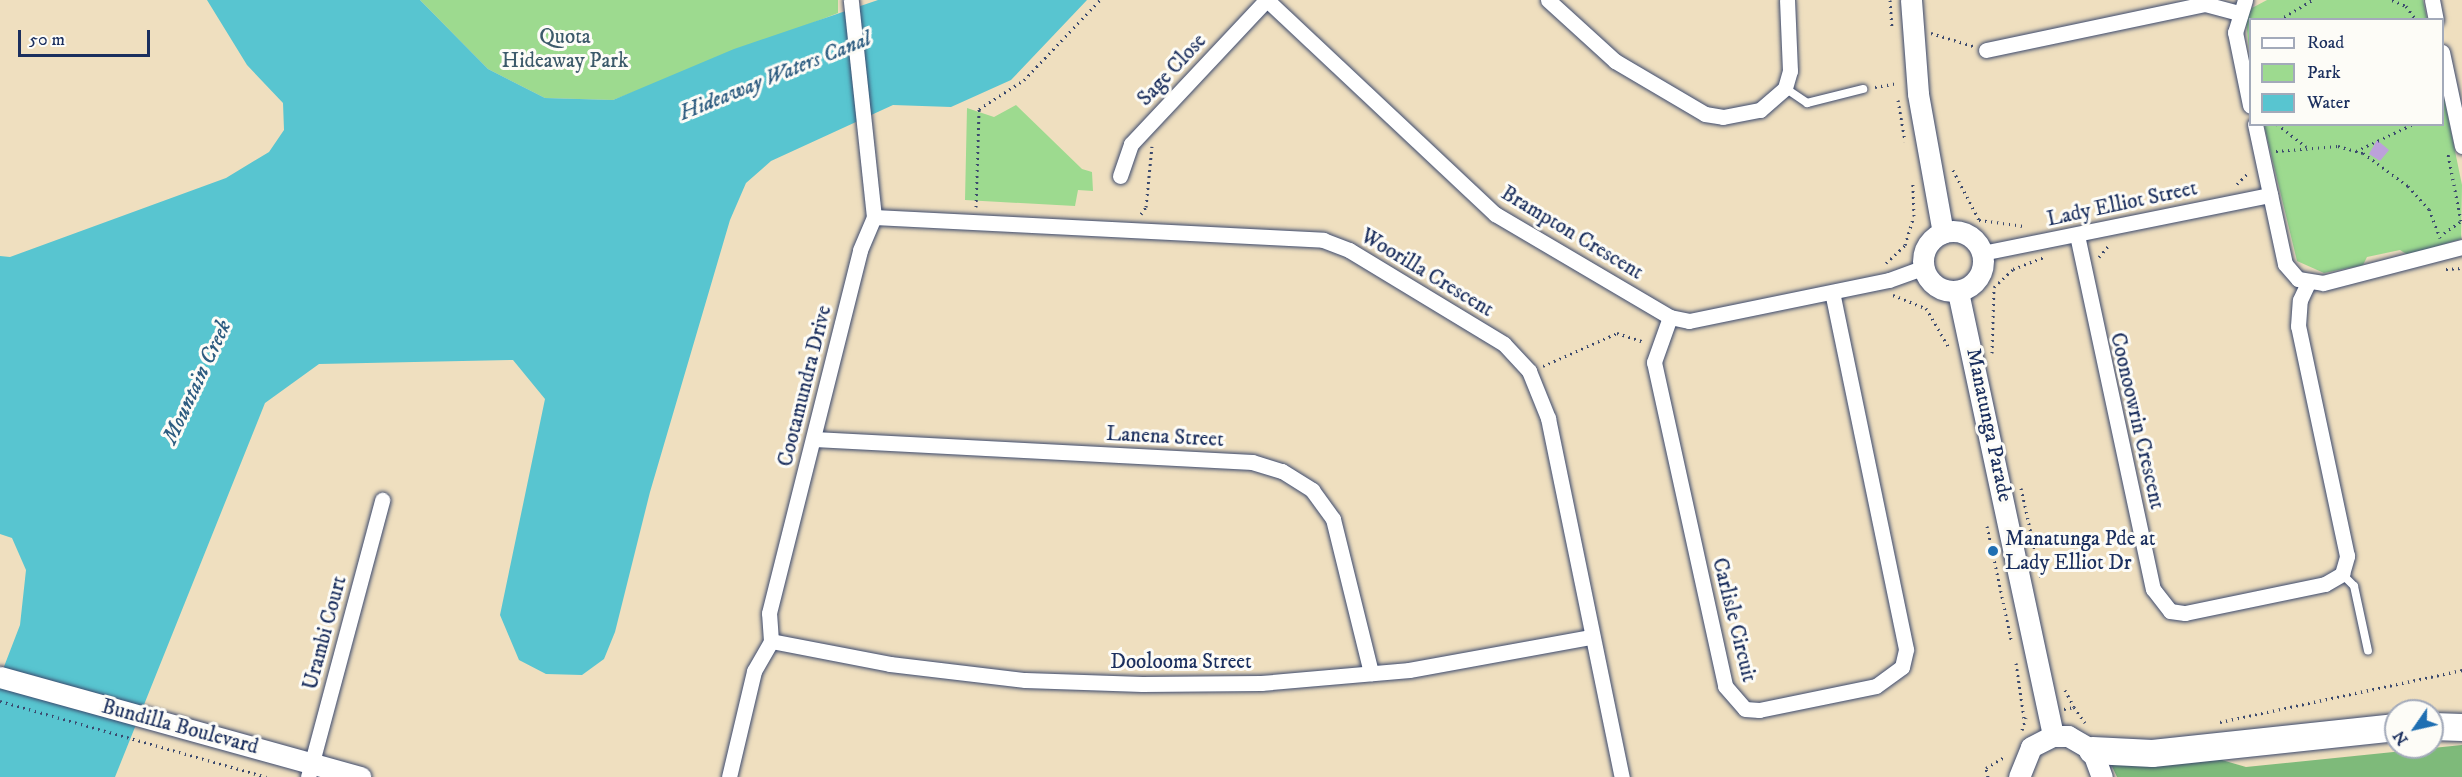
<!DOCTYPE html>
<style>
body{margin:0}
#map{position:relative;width:2462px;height:777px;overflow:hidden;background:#efdfbf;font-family:"IM FELL DW Pica",serif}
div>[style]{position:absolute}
.green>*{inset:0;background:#9dda8f}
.forest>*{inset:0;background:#7eba7a}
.water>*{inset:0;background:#58c5d0}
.building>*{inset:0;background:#bca1da}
.path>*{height:3px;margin-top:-1.5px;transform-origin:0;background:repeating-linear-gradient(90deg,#3b496d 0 1.5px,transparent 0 6px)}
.roads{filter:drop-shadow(0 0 2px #3b496d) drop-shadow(0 0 2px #3b496d)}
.lane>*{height:8px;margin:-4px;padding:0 4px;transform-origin:4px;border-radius:4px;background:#fff}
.street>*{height:15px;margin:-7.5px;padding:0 7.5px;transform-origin:7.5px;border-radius:7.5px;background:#fff}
.secondary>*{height:21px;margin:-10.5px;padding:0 10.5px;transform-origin:10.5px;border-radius:10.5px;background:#fff}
.secondary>.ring{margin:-10.5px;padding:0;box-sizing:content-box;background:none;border:21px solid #fff;border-radius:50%}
.highway>*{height:27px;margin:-13.5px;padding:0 13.5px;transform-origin:13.5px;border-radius:13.5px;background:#fff}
.dots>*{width:16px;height:16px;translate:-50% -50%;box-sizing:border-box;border:3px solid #fdfcf7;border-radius:50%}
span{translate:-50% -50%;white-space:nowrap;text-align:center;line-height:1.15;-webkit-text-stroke:6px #fdfcf7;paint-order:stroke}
.park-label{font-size:21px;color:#3c5a6a}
.street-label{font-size:21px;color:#1b2f5e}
.poi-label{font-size:21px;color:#1b2f5e}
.left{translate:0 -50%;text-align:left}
.water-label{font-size:22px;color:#2d5c80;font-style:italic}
.legend{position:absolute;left:2249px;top:18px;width:195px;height:108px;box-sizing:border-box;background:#fdfcf7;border:2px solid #a3aaba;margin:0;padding:8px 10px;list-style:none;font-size:18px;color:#1b2f5e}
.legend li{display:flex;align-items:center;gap:12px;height:30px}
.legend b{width:30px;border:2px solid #a3aaba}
.north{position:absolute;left:2384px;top:699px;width:60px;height:60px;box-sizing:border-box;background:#fdfcf7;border:2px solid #a3aaba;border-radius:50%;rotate:236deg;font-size:16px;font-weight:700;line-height:24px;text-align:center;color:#1b2f5e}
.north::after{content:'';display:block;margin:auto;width:21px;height:27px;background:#1f6fb2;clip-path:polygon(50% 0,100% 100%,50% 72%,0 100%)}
.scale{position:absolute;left:18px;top:30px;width:132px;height:27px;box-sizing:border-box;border:3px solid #1b2f5e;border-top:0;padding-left:8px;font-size:18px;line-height:21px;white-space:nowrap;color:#1b2f5e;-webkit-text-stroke:4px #fdfcf7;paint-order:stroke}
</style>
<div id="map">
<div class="green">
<i style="clip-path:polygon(420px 0,838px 0,838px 13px,613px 100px,545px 98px,488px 69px)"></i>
<i style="clip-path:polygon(2267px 0,2423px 0,2427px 19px,2250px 20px,2250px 60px,2246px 20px,2252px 8px)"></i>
<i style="clip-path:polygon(2443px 93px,2462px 185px,2461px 239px,2408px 255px,2400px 250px,2367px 257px,2363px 265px,2324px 273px,2297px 261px,2264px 125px,2442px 124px)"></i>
<i style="clip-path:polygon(1016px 105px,1082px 169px,1092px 172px,1093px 191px,1078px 190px,1075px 206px,965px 200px,967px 108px,994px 117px)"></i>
</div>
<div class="forest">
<i style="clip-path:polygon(2462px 745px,2462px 777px,2117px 777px,2108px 758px,2208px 756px,2246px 767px)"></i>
</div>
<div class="water">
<i style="clip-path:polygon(207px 0,420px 0,488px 69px,545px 98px,613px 100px,734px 49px,878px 0,1087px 0,1011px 80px,951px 107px,893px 105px,771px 161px,746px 183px,730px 220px,650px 492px,615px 632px,604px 659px,582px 675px,546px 674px,519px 660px,500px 615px,545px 399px,513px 360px,319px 364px,265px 403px,115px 777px,0 777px,0 677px,20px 625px,26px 570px,12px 538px,0 534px,0 256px,10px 257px,226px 178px,269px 152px,284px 130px,283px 103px,247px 65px)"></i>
</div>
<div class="building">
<i style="clip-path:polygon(2377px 140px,2389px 150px,2380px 161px,2369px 154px)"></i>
</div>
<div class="path">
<i style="left:1890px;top:0;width:28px;rotate:86deg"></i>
<i style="left:2392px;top:0;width:15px;rotate:23deg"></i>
<i style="left:2406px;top:6px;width:17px;rotate:54deg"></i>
<i style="left:2279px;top:20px;width:39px;rotate:-31deg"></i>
<i style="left:1931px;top:33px;width:44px;rotate:17.2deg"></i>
<i style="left:1875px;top:87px;width:22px;rotate:-10deg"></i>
<i style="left:1898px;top:100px;width:42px;rotate:80.3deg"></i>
<i style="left:2277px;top:124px;width:37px;rotate:38deg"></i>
<i style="left:2276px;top:151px;width:62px;rotate:-4.6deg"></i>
<i style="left:2338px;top:146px;width:26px;rotate:16deg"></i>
<i style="left:2363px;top:153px;width:56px;rotate:36.3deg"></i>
<i style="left:2408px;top:186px;width:31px;rotate:48deg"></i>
<i style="left:2429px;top:209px;width:31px;rotate:69deg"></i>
<i style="left:2356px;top:151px;width:63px;rotate:-25.3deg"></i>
<i style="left:1953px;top:170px;width:56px;rotate:62.5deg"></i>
<i style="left:1979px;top:220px;width:46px;rotate:7.4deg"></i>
<i style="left:2237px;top:184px;width:17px;rotate:-45deg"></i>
<i style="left:976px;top:207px;width:98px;rotate:-88.2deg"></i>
<i style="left:979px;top:109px;width:54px;rotate:-32.8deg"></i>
<i style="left:1024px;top:80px;width:110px;rotate:-46.5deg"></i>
<i style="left:1141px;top:214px;width:9px;rotate:-54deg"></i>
<i style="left:1146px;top:207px;width:61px;rotate:-84.4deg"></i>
<i style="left:2444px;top:233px;width:21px;rotate:-35deg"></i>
<i style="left:2461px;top:221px;width:68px;rotate:-101deg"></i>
<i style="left:2099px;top:257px;width:17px;rotate:-50deg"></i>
<i style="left:1886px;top:263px;width:26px;rotate:-43deg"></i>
<i style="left:1905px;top:245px;width:30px;rotate:-73deg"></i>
<i style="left:1914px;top:216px;width:33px;rotate:-92deg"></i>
<i style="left:2446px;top:269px;width:16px;rotate:-4deg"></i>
<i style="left:1893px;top:295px;width:35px;rotate:22deg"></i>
<i style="left:1926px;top:308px;width:44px;rotate:59.9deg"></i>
<i style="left:1992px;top:353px;width:66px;rotate:-88.3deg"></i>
<i style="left:1994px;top:287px;width:26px;rotate:-43deg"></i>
<i style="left:2013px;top:269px;width:34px;rotate:-21deg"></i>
<i style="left:1543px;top:366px;width:81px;rotate:-24deg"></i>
<i style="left:1617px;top:333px;width:29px;rotate:18deg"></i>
<i style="left:2021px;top:488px;width:92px;rotate:77.5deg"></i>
<i style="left:1987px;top:526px;width:116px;rotate:78deg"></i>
<i style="left:2016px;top:663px;width:56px;rotate:81.7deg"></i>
<i style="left:2065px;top:690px;width:19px;rotate:62deg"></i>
<i style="left:0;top:701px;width:277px;rotate:15.9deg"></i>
<i style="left:2064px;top:709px;width:10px;rotate:-11deg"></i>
<i style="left:2074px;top:707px;width:19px;rotate:55deg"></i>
<i style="left:2220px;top:722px;width:248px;rotate:-12.1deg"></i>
<i style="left:2022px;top:730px;width:13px;rotate:-72deg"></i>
<i style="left:1988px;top:777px;width:9px;rotate:-103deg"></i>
<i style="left:1986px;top:768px;width:23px;rotate:-31deg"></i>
</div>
<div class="roads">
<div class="lane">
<i style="left:1785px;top:88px;width:27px;rotate:34deg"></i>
<i style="left:1807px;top:103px;width:58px;rotate:-14deg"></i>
<i style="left:2342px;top:574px;width:17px;rotate:45deg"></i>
<i style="left:2354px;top:586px;width:66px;rotate:77.8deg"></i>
</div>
<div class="street">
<i style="left:1267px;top:0;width:313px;rotate:43.2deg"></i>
<i style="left:1495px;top:214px;width:203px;rotate:30.5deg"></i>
<i style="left:1670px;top:317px;width:19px;rotate:12deg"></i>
<i style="left:1689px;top:321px;width:204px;rotate:-11.6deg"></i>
<i style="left:1889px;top:280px;width:37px;rotate:-20deg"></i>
<i style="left:1548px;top:0;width:91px;rotate:42.3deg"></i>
<i style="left:1615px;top:61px;width:104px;rotate:30.5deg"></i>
<i style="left:1705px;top:114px;width:18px;rotate:9deg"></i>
<i style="left:1723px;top:117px;width:38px;rotate:-11deg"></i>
<i style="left:1760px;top:110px;width:33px;rotate:-41deg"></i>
<i style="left:1785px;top:88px;width:18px;rotate:-74deg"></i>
<i style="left:1790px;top:71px;width:71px;rotate:-92.4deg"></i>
<i style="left:2245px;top:0;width:34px;rotate:107deg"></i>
<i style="left:2235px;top:32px;width:75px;rotate:78.4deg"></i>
<i style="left:2432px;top:0;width:20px;rotate:79deg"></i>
<i style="left:1986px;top:50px;width:224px;rotate:-11.9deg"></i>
<i style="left:2205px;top:4px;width:34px;rotate:15deg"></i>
<i style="left:2442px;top:52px;width:96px;rotate:78deg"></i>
<i style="left:2255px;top:124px;width:143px;rotate:77.9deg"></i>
<i style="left:2285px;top:264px;width:20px;rotate:49deg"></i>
<i style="left:2298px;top:279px;width:25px;rotate:9deg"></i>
<i style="left:2323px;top:283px;width:144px;rotate:-14.5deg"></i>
<i style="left:1120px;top:176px;width:34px;rotate:-71deg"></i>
<i style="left:1131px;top:144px;width:197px;rotate:-46.8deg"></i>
<i style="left:874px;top:217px;width:450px;rotate:2.9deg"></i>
<i style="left:1323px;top:240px;width:28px;rotate:21deg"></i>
<i style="left:1349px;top:250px;width:181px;rotate:31.2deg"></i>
<i style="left:1504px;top:344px;width:37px;rotate:47deg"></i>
<i style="left:1529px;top:371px;width:51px;rotate:68deg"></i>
<i style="left:1548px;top:418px;width:367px;rotate:78.4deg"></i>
<i style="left:2077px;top:235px;width:362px;rotate:77.9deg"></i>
<i style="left:2153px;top:589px;width:28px;rotate:52deg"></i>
<i style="left:2170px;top:611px;width:15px;rotate:8deg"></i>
<i style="left:2185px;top:613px;width:143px;rotate:-11.7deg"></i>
<i style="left:2325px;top:584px;width:20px;rotate:-30deg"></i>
<i style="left:2342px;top:574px;width:19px;rotate:-74deg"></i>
<i style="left:2347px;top:556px;width:235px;rotate:-102deg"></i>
<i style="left:2298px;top:326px;width:26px;rotate:-86deg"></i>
<i style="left:2300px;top:300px;width:19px;rotate:-65deg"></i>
<i style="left:1982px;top:253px;width:294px;rotate:-11.4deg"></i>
<i style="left:1670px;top:317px;width:48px;rotate:109.6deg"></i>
<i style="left:1654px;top:362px;width:332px;rotate:77.6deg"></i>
<i style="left:1725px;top:686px;width:30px;rotate:49deg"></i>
<i style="left:1745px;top:709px;width:14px;rotate:4deg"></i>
<i style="left:1759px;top:710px;width:119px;rotate:-11.6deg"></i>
<i style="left:1876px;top:686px;width:32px;rotate:-36deg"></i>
<i style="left:1902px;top:667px;width:18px;rotate:-77deg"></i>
<i style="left:1906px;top:649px;width:364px;rotate:-101.7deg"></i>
<i style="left:814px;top:439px;width:439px;rotate:3deg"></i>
<i style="left:1252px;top:462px;width:31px;rotate:17deg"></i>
<i style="left:1282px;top:471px;width:36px;rotate:32deg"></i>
<i style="left:1312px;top:490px;width:36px;rotate:54deg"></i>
<i style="left:1333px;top:519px;width:159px;rotate:76.1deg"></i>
<i style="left:771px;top:641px;width:121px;rotate:10.9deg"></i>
<i style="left:890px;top:664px;width:136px;rotate:6.8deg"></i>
<i style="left:1025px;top:680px;width:117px;rotate:2deg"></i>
<i style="left:1142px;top:684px;width:119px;rotate:-0.5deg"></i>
<i style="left:1261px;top:683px;width:149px;rotate:-5deg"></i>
<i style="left:1409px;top:670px;width:185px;rotate:-10.3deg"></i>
<i style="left:308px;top:777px;width:287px;rotate:-75deg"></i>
<i style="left:729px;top:777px;width:109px;rotate:-76.7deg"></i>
<i style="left:754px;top:671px;width:34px;rotate:-60deg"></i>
<i style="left:771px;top:641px;width:28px;rotate:-94deg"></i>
<i style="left:769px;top:613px;width:374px;rotate:-75.9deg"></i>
<i style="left:860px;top:250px;width:36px;rotate:-67deg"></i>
<i style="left:874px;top:217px;width:218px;rotate:-96.1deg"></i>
</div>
<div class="secondary">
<i style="left:1911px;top:0;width:94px;rotate:85.7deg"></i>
<i style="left:1918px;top:94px;width:141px;rotate:79.8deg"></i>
<i class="ring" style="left:1923px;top:231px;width:39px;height:39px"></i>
<i style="left:1958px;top:292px;width:454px;rotate:77.9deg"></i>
<i style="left:0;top:677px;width:374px;rotate:15.5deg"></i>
<i style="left:2019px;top:777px;width:32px;rotate:-68deg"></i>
<i style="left:2031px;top:747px;width:25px;rotate:-27deg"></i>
<i style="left:2053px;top:736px;width:15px"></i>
<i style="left:2068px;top:736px;width:28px;rotate:30deg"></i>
<i style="left:2092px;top:750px;width:29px;rotate:70deg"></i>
</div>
<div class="highway">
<i style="left:2432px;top:726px;width:30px;rotate:2deg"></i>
<i style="left:2092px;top:750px;width:60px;rotate:2.9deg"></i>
<i style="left:2152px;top:753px;width:245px;rotate:-6.1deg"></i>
</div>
</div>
<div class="dots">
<i style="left:1993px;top:551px;background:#1f6fb2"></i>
</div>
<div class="park-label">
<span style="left:565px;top:49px">Quota<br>Hideaway Park</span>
</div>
<div class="street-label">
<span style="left:1172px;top:70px;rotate:-47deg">Sage Close</span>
<span style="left:2122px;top:204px;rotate:-12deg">Lady Elliot Street</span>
<span style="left:1572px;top:233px;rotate:31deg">Brampton Crescent</span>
<span style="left:1427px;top:273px;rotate:31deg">Woorilla Crescent</span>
<span style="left:805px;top:386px;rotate:-76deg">Cootamundra Drive</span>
<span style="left:2137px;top:421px;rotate:77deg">Coonoowrin Crescent</span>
<span style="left:1989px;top:425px;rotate:78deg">Manatunga Parade</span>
<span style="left:1165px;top:437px;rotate:3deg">Lanena Street</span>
<span style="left:1734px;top:620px;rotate:76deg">Carlisle Circuit</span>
<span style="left:325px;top:633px;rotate:-75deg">Urambi Court</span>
<span style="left:1181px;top:662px">Doolooma Street</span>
<span style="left:180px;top:727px;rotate:15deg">Bundilla Boulevard</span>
</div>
<div class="poi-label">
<span class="left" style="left:2005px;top:551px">Manatunga Pde at<br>Lady Elliot Dr</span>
</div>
<div class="water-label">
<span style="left:775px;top:76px;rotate:-22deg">Hideaway Waters Canal</span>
<span style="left:197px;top:382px;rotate:-65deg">Mountain Creek</span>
</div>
<ul class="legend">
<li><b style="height:8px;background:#fff"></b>Road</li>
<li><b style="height:16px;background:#9dda8f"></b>Park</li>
<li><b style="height:16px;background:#58c5d0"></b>Water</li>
</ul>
<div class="north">N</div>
<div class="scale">50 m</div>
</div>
